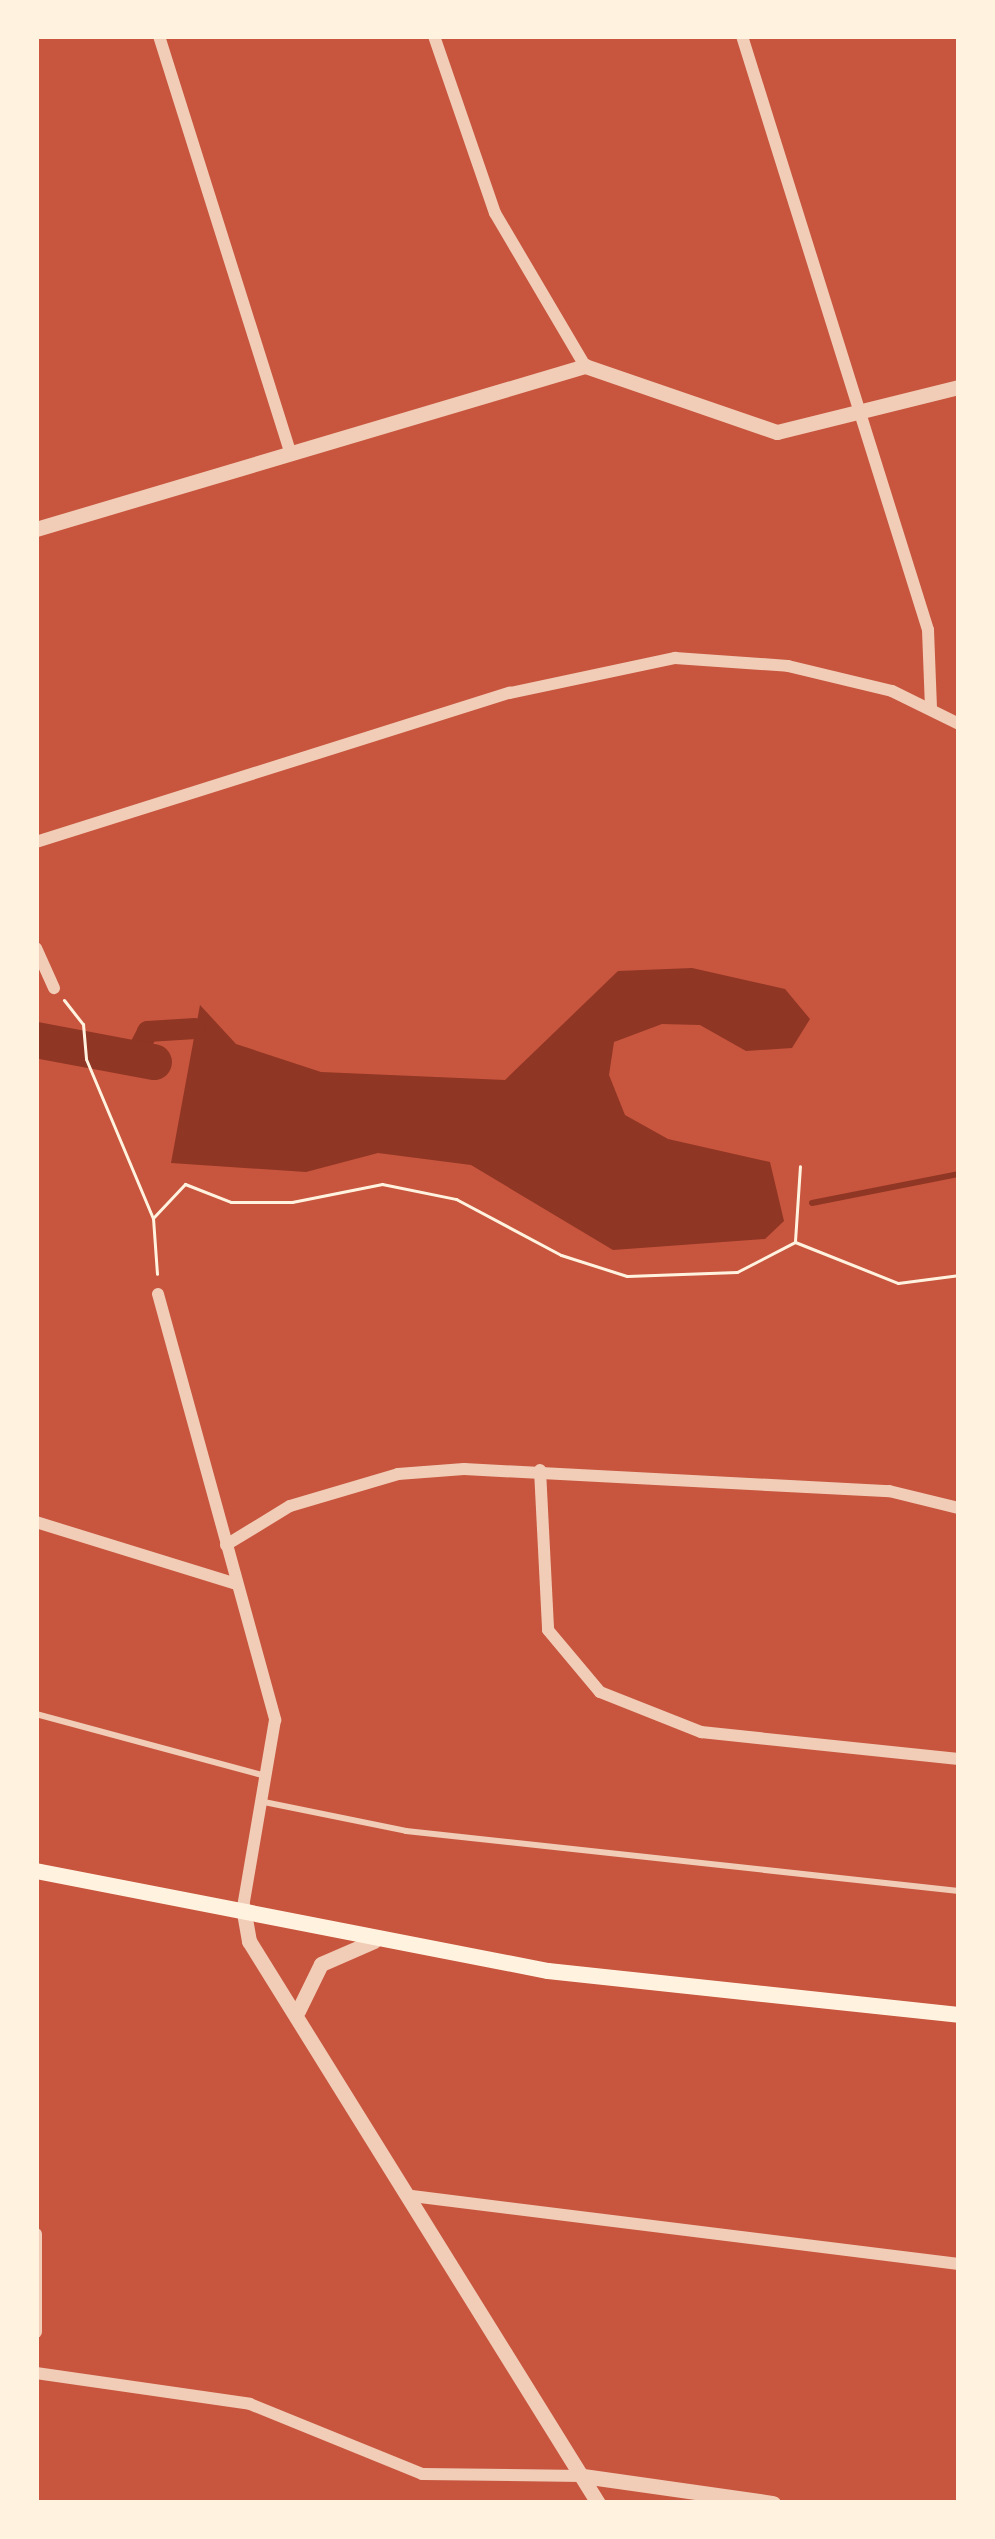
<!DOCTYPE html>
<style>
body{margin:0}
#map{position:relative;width:995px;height:2539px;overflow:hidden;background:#c8553d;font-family:Signika,sans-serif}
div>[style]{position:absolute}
.water>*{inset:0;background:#8f3625}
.stream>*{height:6px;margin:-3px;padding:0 3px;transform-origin:3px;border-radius:3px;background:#8f3625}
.canal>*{height:21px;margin:-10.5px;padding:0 10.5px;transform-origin:10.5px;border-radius:10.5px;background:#8f3625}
.river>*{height:36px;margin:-18px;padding:0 18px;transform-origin:18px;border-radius:18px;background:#8f3625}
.path>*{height:3px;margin:-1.5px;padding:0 1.5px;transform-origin:1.5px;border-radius:1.5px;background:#fff3e0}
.service>*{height:6px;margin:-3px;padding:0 3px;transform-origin:3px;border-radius:3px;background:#f1ccb7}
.minor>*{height:12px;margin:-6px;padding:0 6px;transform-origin:6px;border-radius:6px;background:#f1ccb7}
.tertiary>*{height:15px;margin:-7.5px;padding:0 7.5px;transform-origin:7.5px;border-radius:7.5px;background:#f1ccb7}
.secondary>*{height:16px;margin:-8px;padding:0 8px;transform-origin:8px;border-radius:8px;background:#fff3e0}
span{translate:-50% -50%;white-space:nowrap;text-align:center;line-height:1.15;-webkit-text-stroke:12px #fff3e0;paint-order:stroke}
.frame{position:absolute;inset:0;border:39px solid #fff3e0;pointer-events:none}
</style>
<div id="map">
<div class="water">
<i style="clip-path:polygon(692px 968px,785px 989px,810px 1019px,792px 1048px,746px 1051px,700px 1025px,662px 1024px,614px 1042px,609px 1075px,625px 1115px,668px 1139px,770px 1162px,784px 1221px,765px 1239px,613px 1250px,471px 1165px,378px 1153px,306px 1172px,171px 1163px,200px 1005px,236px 1044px,321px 1072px,505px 1080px,618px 971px)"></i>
</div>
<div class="stream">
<i style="left:812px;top:1203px;width:150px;rotate:-11.2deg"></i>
</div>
<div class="canal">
<i style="left:135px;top:1055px;width:27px;rotate:-63deg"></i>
<i style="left:147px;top:1031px;width:48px;rotate:-3.6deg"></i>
</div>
<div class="river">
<i style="left:36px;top:1040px;width:120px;rotate:10.6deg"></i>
</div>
<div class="path">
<i style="left:64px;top:1000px;width:31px;rotate:52deg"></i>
<i style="left:83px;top:1024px;width:35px;rotate:85deg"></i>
<i style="left:86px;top:1059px;width:173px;rotate:67.2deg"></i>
<i style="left:153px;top:1218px;width:56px;rotate:85.9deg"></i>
<i style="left:153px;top:1218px;width:47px;rotate:-46.7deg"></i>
<i style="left:185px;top:1184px;width:49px;rotate:21.4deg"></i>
<i style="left:231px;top:1202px;width:61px"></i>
<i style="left:292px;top:1202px;width:92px;rotate:-11.3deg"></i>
<i style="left:382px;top:1184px;width:76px;rotate:11.5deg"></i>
<i style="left:456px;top:1199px;width:119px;rotate:28.1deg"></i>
<i style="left:561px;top:1255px;width:69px;rotate:17.7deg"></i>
<i style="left:627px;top:1276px;width:110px;rotate:-2.1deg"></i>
<i style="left:737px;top:1272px;width:65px;rotate:-27.3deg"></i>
<i style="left:795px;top:1242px;width:111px;rotate:21.7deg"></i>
<i style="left:898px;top:1283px;width:62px;rotate:-7.5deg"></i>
<i style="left:795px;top:1241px;width:75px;rotate:-86.2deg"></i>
</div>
<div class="service">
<i style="left:36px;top:1714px;width:238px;rotate:15.1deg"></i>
<i style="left:264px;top:1802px;width:145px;rotate:11.5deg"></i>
<i style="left:406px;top:1831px;width:556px;rotate:6.19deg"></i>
</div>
<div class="minor">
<i style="left:159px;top:36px;width:438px;rotate:72.5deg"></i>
<i style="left:434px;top:36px;width:187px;rotate:71deg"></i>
<i style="left:495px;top:213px;width:178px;rotate:59.5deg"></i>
<i style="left:742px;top:36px;width:622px;rotate:72.61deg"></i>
<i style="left:928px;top:630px;width:79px;rotate:87.8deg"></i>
<i style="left:36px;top:842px;width:497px;rotate:-17.5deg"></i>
<i style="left:510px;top:693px;width:169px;rotate:-12deg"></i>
<i style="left:675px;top:658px;width:113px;rotate:4deg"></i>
<i style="left:788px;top:666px;width:107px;rotate:13.5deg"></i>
<i style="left:892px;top:691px;width:75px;rotate:26.2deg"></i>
<i style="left:36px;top:948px;width:44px;rotate:65.8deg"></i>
<i style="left:158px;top:1294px;width:442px;rotate:74.6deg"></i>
<i style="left:275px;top:1720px;width:190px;rotate:99.7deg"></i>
<i style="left:540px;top:1470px;width:160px;rotate:87.1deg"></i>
<i style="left:548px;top:1630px;width:81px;rotate:50deg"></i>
<i style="left:600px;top:1692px;width:109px;rotate:21.6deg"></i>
<i style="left:701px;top:1732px;width:259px;rotate:6deg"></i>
<i style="left:36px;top:1522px;width:209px;rotate:17.2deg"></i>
<i style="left:226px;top:1545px;width:75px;rotate:-31.4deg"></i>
<i style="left:290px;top:1506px;width:113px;rotate:-16.5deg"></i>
<i style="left:398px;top:1474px;width:66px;rotate:-4.3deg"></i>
<i style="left:464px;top:1469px;width:426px;rotate:3deg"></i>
<i style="left:889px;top:1491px;width:72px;rotate:13.7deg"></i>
<i style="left:412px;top:2196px;width:551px;rotate:7.09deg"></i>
<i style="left:36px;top:2234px;width:98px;rotate:90deg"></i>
<i style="left:36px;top:2373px;width:216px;rotate:8.2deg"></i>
<i style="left:250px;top:2404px;width:186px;rotate:22.1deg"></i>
<i style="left:422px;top:2474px;width:161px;rotate:0.7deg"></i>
</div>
<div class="tertiary">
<i style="left:36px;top:529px;width:573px;rotate:-16.54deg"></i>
<i style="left:585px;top:366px;width:203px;rotate:19deg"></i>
<i style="left:777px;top:432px;width:187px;rotate:-13.9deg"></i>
<i style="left:243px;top:1907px;width:35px;rotate:80deg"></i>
<i style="left:249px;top:1941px;width:662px;rotate:58.16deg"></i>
<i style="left:298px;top:2011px;width:52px;rotate:-63.9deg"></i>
<i style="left:321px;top:1964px;width:58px;rotate:-23.5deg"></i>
<i style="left:583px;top:2476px;width:192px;rotate:8.1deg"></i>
</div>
<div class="secondary">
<i style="left:36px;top:1871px;width:522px;rotate:11.05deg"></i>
<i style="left:548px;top:1971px;width:413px;rotate:6.1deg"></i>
</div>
<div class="frame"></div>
</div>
